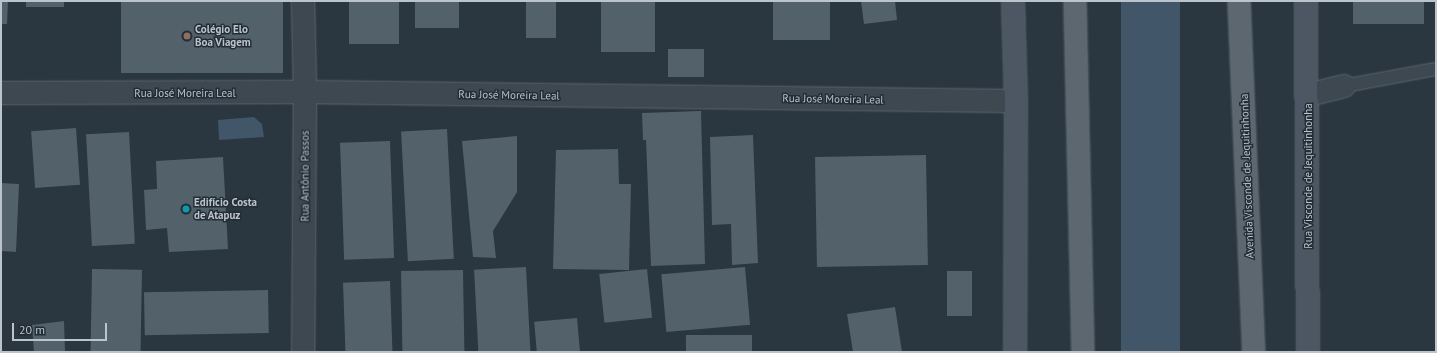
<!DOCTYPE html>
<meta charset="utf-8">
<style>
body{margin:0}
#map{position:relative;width:1437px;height:353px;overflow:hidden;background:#2a3640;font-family:"PT Sans",sans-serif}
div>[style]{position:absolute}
.water>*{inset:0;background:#415668;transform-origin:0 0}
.building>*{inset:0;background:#53616b;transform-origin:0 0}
.roads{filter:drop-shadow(0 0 1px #5c666e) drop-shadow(0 0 1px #5c666e)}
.lane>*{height:12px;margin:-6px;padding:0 6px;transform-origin:6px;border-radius:6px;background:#3e4851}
.street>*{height:22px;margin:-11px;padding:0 11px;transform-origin:11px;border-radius:11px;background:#3e4851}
.secondary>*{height:22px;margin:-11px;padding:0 11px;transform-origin:11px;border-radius:11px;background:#4c5763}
.primary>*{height:22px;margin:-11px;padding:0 11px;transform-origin:11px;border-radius:11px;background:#5c6770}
.dots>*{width:11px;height:11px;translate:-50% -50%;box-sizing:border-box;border:2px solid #222d36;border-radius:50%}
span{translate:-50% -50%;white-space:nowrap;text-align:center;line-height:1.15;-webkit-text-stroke:3px #222d36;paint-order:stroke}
.poi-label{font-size:11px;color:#bbc3cb;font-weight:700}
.left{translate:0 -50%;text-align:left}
.street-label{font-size:11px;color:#bbc3cb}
.frame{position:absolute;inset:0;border:2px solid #bbc3cb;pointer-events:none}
.scale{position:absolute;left:12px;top:323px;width:95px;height:18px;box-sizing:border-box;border:2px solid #bbc3cb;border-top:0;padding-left:5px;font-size:12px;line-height:14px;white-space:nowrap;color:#bbc3cb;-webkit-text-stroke:3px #222d36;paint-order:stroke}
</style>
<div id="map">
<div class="water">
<i style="left:1121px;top:1px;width:59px;height:351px"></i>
<i style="clip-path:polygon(254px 117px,262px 124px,264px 137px,219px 140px,218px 120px)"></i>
</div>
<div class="building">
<i style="clip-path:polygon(1px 1px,8px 1px,7px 24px,1px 24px)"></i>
<i style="left:26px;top:1px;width:38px;height:6px"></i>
<i style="left:121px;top:1px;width:162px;height:72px"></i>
<i style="left:349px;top:1px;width:50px;height:43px"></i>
<i style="left:415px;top:1px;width:44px;height:27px"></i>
<i style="left:526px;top:1px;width:30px;height:37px"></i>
<i style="left:601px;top:1px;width:54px;height:51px"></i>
<i style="left:773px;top:1px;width:57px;height:39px"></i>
<i style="clip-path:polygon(861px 1px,895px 1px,897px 20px,864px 24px)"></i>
<i style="left:1353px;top:1px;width:71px;height:23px"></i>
<i style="left:668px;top:49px;width:36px;height:28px"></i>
<i style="clip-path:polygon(701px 111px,705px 264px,651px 266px,646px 140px,643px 140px,642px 113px)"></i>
<i style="left:76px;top:128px;width:57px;height:45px;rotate:86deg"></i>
<i style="left:447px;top:129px;width:130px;height:46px;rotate:87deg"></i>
<i style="left:129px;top:132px;width:112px;height:43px;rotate:87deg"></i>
<i style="clip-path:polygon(753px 135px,758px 263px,732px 265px,731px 224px,712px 225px,710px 137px)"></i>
<i style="clip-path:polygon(517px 136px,517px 192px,493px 231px,496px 258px,473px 257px,462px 141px)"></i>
<i style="left:390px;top:141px;width:117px;height:50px;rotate:88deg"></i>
<i style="clip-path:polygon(618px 149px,619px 184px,631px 184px,629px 270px,553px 269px,556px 150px)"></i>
<i style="left:926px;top:155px;width:110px;height:111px;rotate:89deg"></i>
<i style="clip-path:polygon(223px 157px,228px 249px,169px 252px,167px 228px,146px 230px,144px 190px,157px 189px,156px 161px)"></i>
<i style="clip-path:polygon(1px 183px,19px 184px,16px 252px,1px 251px)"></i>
<i style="left:526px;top:267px;width:85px;height:52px;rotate:87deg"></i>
<i style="left:745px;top:267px;width:58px;height:84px;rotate:85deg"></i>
<i style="left:92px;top:269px;width:50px;height:83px;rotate:1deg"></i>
<i style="left:647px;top:269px;width:49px;height:48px;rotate:84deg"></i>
<i style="left:463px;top:270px;width:82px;height:62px;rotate:89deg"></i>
<i style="left:947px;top:271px;width:25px;height:45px"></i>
<i style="left:390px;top:281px;width:71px;height:47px;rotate:88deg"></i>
<i style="left:268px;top:290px;width:43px;height:124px;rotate:89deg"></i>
<i style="clip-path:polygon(895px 307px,902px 352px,853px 352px,847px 314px)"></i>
<i style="left:577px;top:318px;width:34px;height:43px;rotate:85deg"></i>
<i style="clip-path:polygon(64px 321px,65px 352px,34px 352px,32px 325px)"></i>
<i style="left:752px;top:335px;width:17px;height:66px;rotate:90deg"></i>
</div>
<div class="roads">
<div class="lane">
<i style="left:1344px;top:86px;width:94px;rotate:-10.5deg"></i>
</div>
<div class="street">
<i style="left:303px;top:1px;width:91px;rotate:88.7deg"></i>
<i style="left:305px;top:92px;width:260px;rotate:90.4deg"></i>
<i style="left:1px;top:93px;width:304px;rotate:-0.2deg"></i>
<i style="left:305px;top:92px;width:711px;rotate:0.73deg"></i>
<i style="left:1308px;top:95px;width:37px;rotate:-14deg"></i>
</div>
<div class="secondary">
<i style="left:1013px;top:1px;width:100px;rotate:88.3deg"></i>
<i style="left:1016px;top:101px;width:251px;rotate:90.2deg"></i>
<i style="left:1306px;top:1px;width:351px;rotate:89.7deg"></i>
</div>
<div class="primary">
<i style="left:1075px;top:1px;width:351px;rotate:88.7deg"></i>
<i style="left:1239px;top:1px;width:351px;rotate:87.6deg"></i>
</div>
</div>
<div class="dots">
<i style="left:187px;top:36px;background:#8d6e63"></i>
<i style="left:186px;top:209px;background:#0f9aa8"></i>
</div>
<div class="poi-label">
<span class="left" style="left:195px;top:36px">Colégio Elo<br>Boa Viagem</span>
<span class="left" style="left:194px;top:209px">Edifício Costa<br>de Atapuz</span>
</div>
<div class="street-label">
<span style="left:185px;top:93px">Rua José Moreira Leal</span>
<span style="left:509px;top:95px;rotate:1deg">Rua José Moreira Leal</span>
<span style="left:833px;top:99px;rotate:1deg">Rua José Moreira Leal</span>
<span style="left:305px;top:176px;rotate:-90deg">Rua Antônio Passos</span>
<span style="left:1247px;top:176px;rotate:-92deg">Avenida Visconde de Jequitinhonha</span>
<span style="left:1308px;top:176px;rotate:-90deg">Rua Visconde de Jequitinhonha</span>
</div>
<div class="frame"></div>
<div class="scale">20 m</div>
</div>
